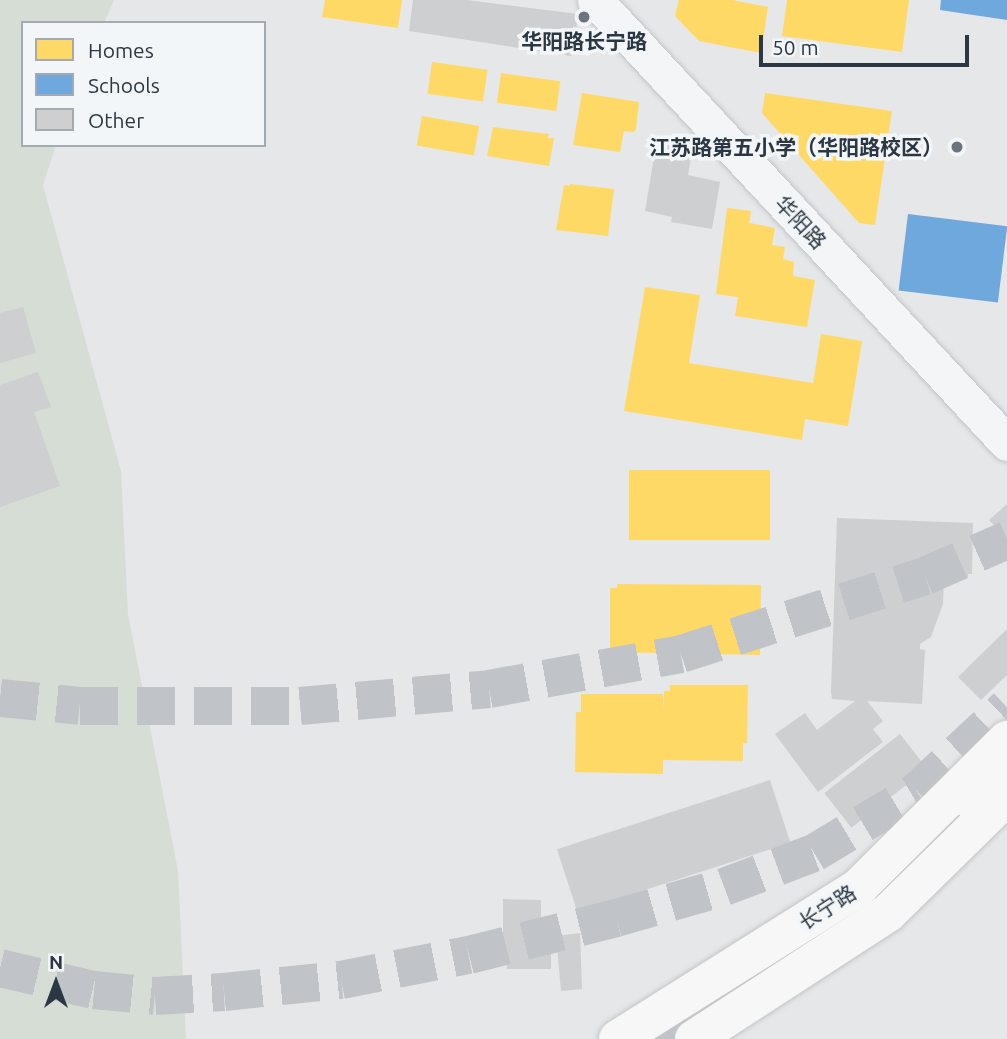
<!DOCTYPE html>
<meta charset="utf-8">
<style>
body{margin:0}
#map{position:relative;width:1007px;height:1039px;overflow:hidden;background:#e5e7e9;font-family:Ubuntu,"Noto Sans SC",sans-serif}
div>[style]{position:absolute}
.green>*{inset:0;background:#d6ddd5}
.homes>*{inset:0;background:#ffd966;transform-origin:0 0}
.schools>*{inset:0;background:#6fa8dc;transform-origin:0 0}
.building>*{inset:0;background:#cdcfd1;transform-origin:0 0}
.highway-tunnel>*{height:38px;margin-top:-19px;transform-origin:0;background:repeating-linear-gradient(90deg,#c0c4c8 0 38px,transparent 0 57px)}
.roads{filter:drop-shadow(0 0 2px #c3c5c7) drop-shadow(0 0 2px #c3c5c7)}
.minor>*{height:35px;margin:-17.5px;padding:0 17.5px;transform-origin:17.5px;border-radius:17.5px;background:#f4f5f6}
.major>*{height:38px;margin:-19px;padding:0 19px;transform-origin:19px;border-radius:19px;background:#f7f7f8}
.highway>*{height:38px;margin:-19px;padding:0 19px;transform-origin:19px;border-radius:19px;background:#f7f7f8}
.dots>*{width:19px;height:19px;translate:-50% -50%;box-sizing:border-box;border:4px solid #f3f6f8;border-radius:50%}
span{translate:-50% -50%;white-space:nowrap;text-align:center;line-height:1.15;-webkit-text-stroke:7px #f3f6f8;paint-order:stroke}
.poi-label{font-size:21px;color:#2b3743;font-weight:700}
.right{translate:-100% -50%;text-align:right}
.street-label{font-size:21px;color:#2b3743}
.legend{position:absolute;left:21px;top:21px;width:245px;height:126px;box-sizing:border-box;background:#f3f6f8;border:2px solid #a3aab0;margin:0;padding:9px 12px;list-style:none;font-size:21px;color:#2b3743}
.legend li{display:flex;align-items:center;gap:14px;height:35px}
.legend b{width:35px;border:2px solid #a3aab0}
.north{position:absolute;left:21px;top:948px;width:70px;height:70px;-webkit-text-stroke:5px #f3f6f8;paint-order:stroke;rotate:0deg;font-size:19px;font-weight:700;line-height:28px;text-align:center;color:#2b3743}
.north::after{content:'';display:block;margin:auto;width:24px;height:32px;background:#2b3743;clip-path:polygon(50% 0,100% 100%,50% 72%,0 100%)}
.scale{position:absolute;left:759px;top:35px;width:210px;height:32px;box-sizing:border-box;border:4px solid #2b3743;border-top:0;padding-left:9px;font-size:21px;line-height:24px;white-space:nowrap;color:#2b3743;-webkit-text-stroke:5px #f3f6f8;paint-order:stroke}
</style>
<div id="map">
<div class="green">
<i style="clip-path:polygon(0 0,114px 0,104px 23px,23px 23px,23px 145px,56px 145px,43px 185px,121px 471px,128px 614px,178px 871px,186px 1039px,0 1039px)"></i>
</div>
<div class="homes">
<i style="clip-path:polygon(325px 0,402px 0,398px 28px,322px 17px)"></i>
<i style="clip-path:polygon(679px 0,732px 0,768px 7px,761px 53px,699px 41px,675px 16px)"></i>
<i style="clip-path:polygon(787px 0,909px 0,902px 52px,782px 36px)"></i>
<i style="left:432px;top:62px;width:56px;height:32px;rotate:8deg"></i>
<i style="left:501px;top:73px;width:60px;height:30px;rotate:8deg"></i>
<i style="clip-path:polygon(582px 93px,639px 102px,636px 129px,634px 132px,624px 131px,620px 152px,573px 145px)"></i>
<i style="clip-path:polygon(765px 93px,892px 111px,875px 225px,859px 223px,762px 113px)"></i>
<i style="left:422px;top:116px;width:58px;height:30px;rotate:10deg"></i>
<i style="clip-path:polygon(493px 127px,549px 134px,548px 138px,554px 138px,549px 166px,487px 156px)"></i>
<i style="clip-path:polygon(570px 184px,614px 189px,608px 236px,556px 230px,564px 185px,570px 186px)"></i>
<i style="clip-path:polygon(727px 208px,751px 211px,749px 226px,750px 223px,775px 228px,772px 245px,785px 247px,783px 259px,794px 262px,793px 276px,815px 280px,807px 327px,735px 316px,738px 297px,716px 294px)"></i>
<i style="clip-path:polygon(645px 287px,700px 295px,689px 363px,813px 383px,821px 334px,862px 341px,848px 426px,805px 419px,802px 440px,624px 411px)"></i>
<i style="left:629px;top:470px;width:141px;height:70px"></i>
<i style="clip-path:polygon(617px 584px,761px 585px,760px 655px,610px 652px,610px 588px,617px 588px)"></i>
<i style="clip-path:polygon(670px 685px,748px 685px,747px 743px,743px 743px,743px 761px,663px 760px,663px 774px,575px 772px,576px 712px,581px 712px,581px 694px,663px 694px,663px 713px,664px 691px,670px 691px)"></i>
</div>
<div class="schools">
<i style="clip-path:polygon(941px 0,1007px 0,1007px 20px,940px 10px)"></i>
<i style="left:908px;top:214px;width:100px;height:77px;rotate:7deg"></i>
</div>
<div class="building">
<i style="clip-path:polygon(413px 0,467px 0,578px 14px,574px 52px,571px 56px,409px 31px)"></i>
<i style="clip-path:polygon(669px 139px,693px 144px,688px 175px,720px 182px,712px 229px,671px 222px,672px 217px,645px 211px,655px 151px,666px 153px)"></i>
<i style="clip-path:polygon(23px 307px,36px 353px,0 363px,0 313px)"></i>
<i style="clip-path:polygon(38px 372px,51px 407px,34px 412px,60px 486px,0 507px,0 385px)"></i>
<i style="clip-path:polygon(1007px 504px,1007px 539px,989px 520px)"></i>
<i style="clip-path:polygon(837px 518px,973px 523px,972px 574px,968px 574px,968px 578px,944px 576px,943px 604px,931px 637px,920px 644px,920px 649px,925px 650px,922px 704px,867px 701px,883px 721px,873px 729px,883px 742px,818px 792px,775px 734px,805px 713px,817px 730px,855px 701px,832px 699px,831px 692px)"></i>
<i style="clip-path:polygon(1007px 629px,1007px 675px,981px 700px,958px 677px)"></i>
<i style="left:900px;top:734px;width:44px;height:96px;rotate:52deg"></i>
<i style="left:770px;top:780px;width:66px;height:224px;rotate:72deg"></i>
<i style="clip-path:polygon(503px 899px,541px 900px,541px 926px,551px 926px,551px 969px,507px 969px,507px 952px,503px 952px)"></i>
<i style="clip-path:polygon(580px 933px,582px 989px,561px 991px,556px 936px)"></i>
</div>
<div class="highway-tunnel">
<i style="left:0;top:698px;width:80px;rotate:5.7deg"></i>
<i style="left:80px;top:706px;width:220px"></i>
<i style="left:300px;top:706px;width:190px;rotate:-5.1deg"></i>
<i style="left:489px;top:689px;width:195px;rotate:-10.3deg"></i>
<i style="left:681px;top:654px;width:256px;rotate:-17.7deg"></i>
<i style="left:925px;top:576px;width:90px;rotate:-23.7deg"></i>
<i style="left:0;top:968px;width:97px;rotate:13.2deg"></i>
<i style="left:94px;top:990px;width:61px;rotate:5.6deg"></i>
<i style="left:155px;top:996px;width:69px;rotate:-3.3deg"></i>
<i style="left:224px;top:992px;width:118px;rotate:-5.9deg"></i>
<i style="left:341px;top:980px;width:130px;rotate:-11.1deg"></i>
<i style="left:469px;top:955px;width:152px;rotate:-14.1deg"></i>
<i style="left:616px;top:918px;width:112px;rotate:-16deg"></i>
<i style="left:724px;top:887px;width:96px;rotate:-20.7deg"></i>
<i style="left:814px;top:853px;width:120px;rotate:-31deg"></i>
<i style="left:917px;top:791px;width:123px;rotate:-43deg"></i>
<i style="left:655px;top:1039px;width:73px;rotate:-34.3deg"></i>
</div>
<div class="roads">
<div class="minor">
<i style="left:595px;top:0;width:605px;rotate:47.08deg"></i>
</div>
<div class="major">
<i style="left:618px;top:1039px;width:285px;rotate:-32.2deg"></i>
<i style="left:859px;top:887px;width:209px;rotate:-44.8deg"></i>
<i style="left:694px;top:1039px;width:231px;rotate:-33deg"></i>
<i style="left:888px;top:913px;width:167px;rotate:-44.5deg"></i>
</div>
<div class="highway">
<i style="left:972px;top:801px;width:50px;rotate:-45.8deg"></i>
</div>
</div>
<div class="dots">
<i style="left:584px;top:17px;background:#6c757d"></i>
<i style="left:957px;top:147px;background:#6c757d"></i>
</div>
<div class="poi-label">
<span style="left:584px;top:41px">华阳路长宁路</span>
<span class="right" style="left:943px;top:147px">江苏路第五小学（华阳路校区）</span>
</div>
<div class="street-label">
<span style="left:801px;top:222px;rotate:47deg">华阳路</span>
<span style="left:827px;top:907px;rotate:-33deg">长宁路</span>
</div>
<ul class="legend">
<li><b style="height:19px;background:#ffd966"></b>Homes</li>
<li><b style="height:19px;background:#6fa8dc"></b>Schools</li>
<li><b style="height:19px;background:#cdcfd1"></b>Other</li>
</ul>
<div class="north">N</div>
<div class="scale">50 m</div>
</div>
